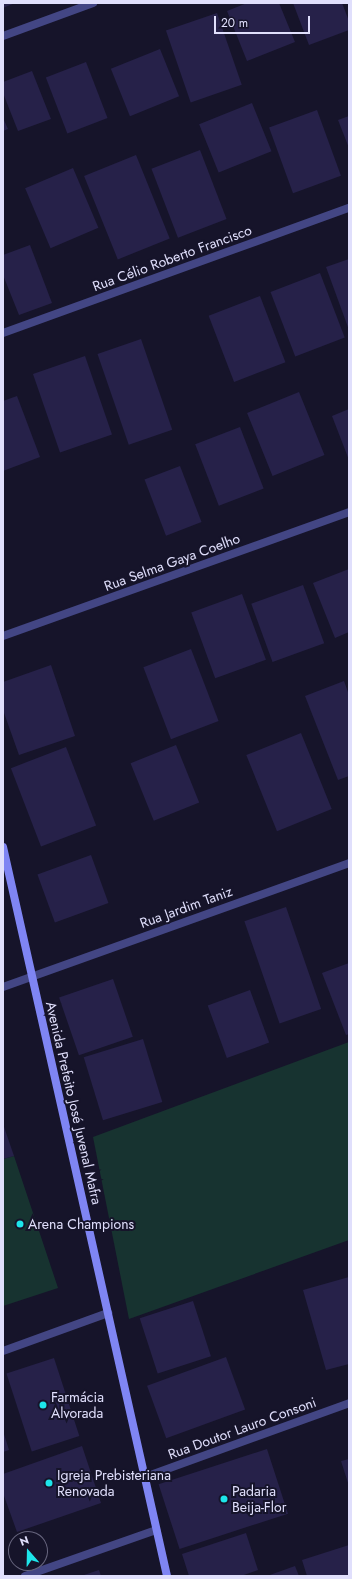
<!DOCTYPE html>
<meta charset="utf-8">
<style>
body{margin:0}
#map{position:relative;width:352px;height:1579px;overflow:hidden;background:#16142a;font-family:Jost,sans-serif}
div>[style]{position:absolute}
.green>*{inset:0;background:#173330}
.building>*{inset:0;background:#262149;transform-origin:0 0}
.minor>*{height:8px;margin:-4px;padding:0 4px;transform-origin:4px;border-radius:4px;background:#434684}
.secondary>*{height:8px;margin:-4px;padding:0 4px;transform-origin:4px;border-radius:4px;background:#7f85f3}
.dots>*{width:11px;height:11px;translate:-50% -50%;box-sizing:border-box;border:2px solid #16142a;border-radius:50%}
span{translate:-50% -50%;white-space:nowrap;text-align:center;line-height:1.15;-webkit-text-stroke:4px #16142a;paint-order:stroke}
.street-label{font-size:14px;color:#e0dffc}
.poi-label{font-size:14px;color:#e0dffc}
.left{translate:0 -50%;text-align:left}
.frame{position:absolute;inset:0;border:4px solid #e0dffc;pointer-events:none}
.north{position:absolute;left:8px;top:1531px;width:40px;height:40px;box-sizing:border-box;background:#16142a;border:1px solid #67657e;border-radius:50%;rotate:340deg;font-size:11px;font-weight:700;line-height:16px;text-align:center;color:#e0dffc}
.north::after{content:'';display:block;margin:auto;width:14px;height:18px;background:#1de5ea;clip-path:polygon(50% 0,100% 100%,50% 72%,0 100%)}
.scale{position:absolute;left:214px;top:16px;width:96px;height:18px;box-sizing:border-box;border:2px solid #e0dffc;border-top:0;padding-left:5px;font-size:12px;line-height:14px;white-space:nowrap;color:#e0dffc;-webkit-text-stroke:3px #16142a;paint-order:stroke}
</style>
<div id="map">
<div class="green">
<i style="clip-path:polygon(349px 1042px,349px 1240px,129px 1319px,93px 1137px)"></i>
<i style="clip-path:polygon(14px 1156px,58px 1288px,3px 1306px,3px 1159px)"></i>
</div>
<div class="building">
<i style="clip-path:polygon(3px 3px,15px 3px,3px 8px)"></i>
<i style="clip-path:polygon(247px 3px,279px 3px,295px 42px,247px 61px,227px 11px)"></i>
<i style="clip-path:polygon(293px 3px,342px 3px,349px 21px,349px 30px,309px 45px)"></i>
<i style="left:217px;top:13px;width:76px;height:54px;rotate:71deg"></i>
<i style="left:160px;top:49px;width:51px;height:53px;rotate:68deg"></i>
<i style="left:86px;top:62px;width:60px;height:43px;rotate:69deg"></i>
<i style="clip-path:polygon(32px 71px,51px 119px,18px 131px,3px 93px,3px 82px)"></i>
<i style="left:252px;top:103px;width:52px;height:57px;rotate:68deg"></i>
<i style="left:317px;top:110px;width:70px;height:51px;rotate:70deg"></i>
<i style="clip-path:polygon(349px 116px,349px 148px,338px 120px)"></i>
<i style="clip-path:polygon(3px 118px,8px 129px,3px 131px)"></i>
<i style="left:200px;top:150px;width:74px;height:52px;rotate:69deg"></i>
<i style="left:136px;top:155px;width:90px;height:56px;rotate:68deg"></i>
<i style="left:73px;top:168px;width:65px;height:52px;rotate:67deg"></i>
<i style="clip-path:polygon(30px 245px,52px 303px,19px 315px,3px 275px,3px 255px)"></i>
<i style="clip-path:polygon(349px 259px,349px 330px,326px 267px)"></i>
<i style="left:320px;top:273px;width:69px;height:53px;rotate:69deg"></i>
<i style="left:260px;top:296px;width:71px;height:55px;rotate:69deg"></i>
<i style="left:141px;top:339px;width:96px;height:46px;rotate:71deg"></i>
<i style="left:85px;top:356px;width:83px;height:55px;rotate:71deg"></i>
<i style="left:299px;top:392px;width:68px;height:56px;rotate:68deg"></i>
<i style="clip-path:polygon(17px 396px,40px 457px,3px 471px,3px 401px)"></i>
<i style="clip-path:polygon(349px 409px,349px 460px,332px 416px)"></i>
<i style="left:240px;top:427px;width:66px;height:48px;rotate:69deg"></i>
<i style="left:180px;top:466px;width:60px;height:38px;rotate:69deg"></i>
<i style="clip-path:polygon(349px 569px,349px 632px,335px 638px,313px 583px)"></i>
<i style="left:303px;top:585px;width:62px;height:55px;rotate:70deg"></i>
<i style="left:242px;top:594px;width:70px;height:54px;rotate:70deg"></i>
<i style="left:191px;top:649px;width:77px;height:51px;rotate:69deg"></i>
<i style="clip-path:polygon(51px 665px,75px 736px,19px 755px,3px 710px,3px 682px)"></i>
<i style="clip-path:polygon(344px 681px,349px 695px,349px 776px,338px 780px,305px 696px)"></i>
<i style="left:301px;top:733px;width:82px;height:59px;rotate:68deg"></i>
<i style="left:176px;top:745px;width:62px;height:49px;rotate:68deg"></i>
<i style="left:66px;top:747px;width:84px;height:59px;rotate:69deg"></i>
<i style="left:91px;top:855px;width:51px;height:57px;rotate:70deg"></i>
<i style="left:286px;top:907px;width:108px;height:44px;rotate:71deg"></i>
<i style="clip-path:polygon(349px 963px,349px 1034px,346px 1035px,322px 973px)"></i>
<i style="left:113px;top:979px;width:61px;height:57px;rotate:71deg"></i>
<i style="left:250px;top:990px;width:56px;height:45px;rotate:70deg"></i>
<i style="left:143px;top:1039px;width:66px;height:62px;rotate:73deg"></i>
<i style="clip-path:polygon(3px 1124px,14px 1156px,3px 1159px)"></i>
<i style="clip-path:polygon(349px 1277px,349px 1364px,326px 1370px,303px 1290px)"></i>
<i style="left:193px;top:1301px;width:58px;height:56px;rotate:72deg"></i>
<i style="left:226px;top:1357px;width:56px;height:84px;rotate:70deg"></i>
<i style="left:54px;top:1358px;width:82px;height:50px;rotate:72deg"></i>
<i style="clip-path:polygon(3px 1431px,9px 1450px,3px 1452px)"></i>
<i style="clip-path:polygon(82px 1446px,101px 1503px,17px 1532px,3px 1493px,3px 1474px)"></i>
<i style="left:267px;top:1449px;width:68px;height:114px;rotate:72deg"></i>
<i style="clip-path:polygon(349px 1459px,349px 1486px,341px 1461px)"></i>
<i style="clip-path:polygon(246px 1533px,258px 1570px,241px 1576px,189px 1576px,182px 1554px)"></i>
<i style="clip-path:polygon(349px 1545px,349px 1576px,307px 1576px,302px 1560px)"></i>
<i style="clip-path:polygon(295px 1566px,299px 1576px,267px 1576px)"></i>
<i style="clip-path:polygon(99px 1570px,101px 1576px,81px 1576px)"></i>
</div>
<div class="minor">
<i style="left:3px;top:36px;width:96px;rotate:-20.1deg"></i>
<i style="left:3px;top:333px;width:368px;rotate:-19.9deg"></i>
<i style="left:3px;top:636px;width:368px;rotate:-19.7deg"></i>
<i style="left:3px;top:987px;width:368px;rotate:-19.7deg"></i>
<i style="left:3px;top:1351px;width:112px;rotate:-19.9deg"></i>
<i style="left:145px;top:1477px;width:217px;rotate:-19.9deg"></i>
<i style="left:25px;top:1576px;width:139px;rotate:-19.3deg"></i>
</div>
<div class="secondary">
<i style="left:3px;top:847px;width:747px;rotate:77.32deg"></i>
</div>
<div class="dots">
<i style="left:20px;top:1224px;background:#1de5ea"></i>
<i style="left:43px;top:1405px;background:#1de5ea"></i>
<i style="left:49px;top:1483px;background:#1de5ea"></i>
<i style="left:224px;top:1499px;background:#1de5ea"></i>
</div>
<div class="street-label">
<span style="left:172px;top:258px;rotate:-20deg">Rua Célio Roberto Francisco</span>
<span style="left:172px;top:562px;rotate:-20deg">Rua Selma Gaya Coelho</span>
<span style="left:186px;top:907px;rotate:-20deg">Rua Jardim Taniz</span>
<span style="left:74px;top:1103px;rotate:77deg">Avenida Prefeito José Juvenal Mafra</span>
<span style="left:242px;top:1428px;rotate:-20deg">Rua Doutor Lauro Consoni</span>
</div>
<div class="poi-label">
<span class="left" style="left:28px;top:1224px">Arena Champions</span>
<span class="left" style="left:51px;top:1405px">Farmácia<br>Alvorada</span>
<span class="left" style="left:57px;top:1483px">Igreja Prebisteriana<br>Renovada</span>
<span class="left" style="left:232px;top:1499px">Padaria<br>Beija-Flor</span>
</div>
<div class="frame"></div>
<div class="north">N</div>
<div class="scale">20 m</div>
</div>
